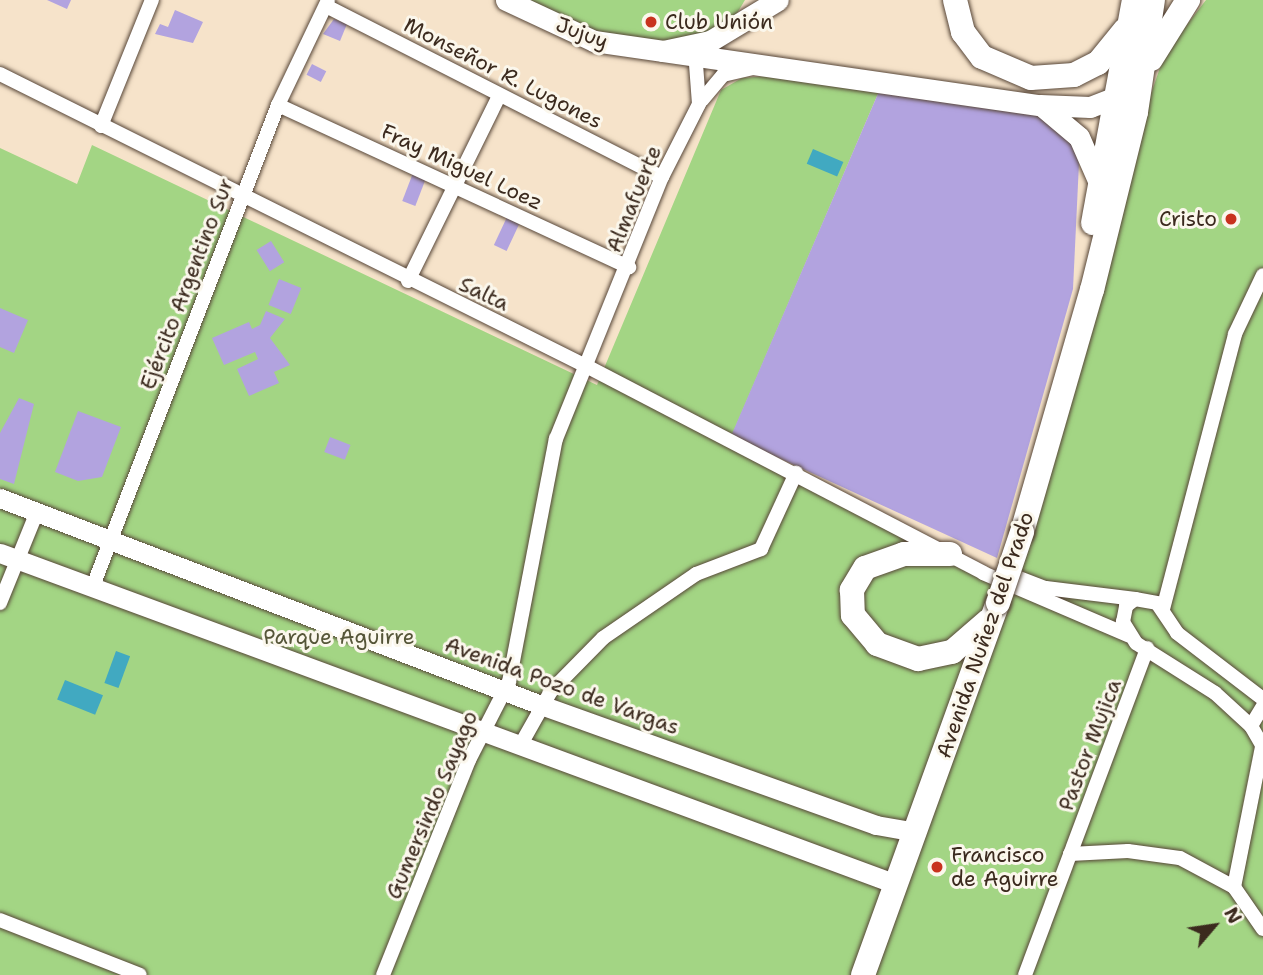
<!DOCTYPE html>
<meta charset="utf-8">
<style>
body{margin:0}
#map{position:relative;width:1263px;height:975px;overflow:hidden;background:#f6e3ca;font-family:"Shantell Sans",sans-serif}
div>[style]{position:absolute}
.green>*{inset:0;background:#a3d584}
.water>*{inset:0;background:#41a9c1;transform-origin:0 0}
.building>*{inset:0;background:#b2a3df;transform-origin:0 0}
.roads{filter:drop-shadow(0 0 2px #574638) drop-shadow(0 0 2px #574638)}
.street>*{height:14px;margin:-7px;padding:0 7px;transform-origin:7px;border-radius:7px;background:#fff}
.secondary>*{height:19px;margin:-9.5px;padding:0 9.5px;transform-origin:9.5px;border-radius:9.5px;background:#fff}
.primary>*{height:21px;margin:-10.5px;padding:0 10.5px;transform-origin:10.5px;border-radius:10.5px;background:#fff}
.highway>*{height:24px;margin:-12px;padding:0 12px;transform-origin:12px;border-radius:12px;background:#fff}
.bridges{filter:drop-shadow(0 0 2px #574638) drop-shadow(0 0 2px #574638)}
.highway-bridge>*{height:24px;margin:-12px;padding:0 12px;transform-origin:12px;border-radius:12px;background:#fff}
.dots>*{width:19px;height:19px;translate:-50% -50%;box-sizing:border-box;border:4px solid #fbf7ec;border-radius:50%}
span{translate:-50% -50%;white-space:nowrap;text-align:center;line-height:1.15;-webkit-text-stroke:6px #fbf7ec;paint-order:stroke}
.poi-label{font-size:21px;color:#3b2a1e}
.left{translate:0 -50%;text-align:left}
.right{translate:-100% -50%;text-align:right}
.street-label{font-size:21px;color:#3b2a1e}
.park-label{font-size:21px;color:#555538}
.north{position:absolute;left:1179px;top:891px;width:70px;height:70px;-webkit-text-stroke:5px #fbf7ec;paint-order:stroke;rotate:61deg;font-size:19px;font-weight:700;line-height:28px;text-align:center;color:#3b2a1e}
.north::after{content:'';display:block;margin:auto;width:24px;height:32px;background:#3b2a1e;clip-path:polygon(50% 0,100% 100%,50% 72%,0 100%)}
</style>
<div id="map">
<div class="green">
<i style="clip-path:polygon(527px 0,745px 0,736px 15px,700px 37px,651px 44px,594px 30px)"></i>
<i style="clip-path:polygon(1206px 0,1263px 0,1263px 975px,0 975px,0 148px,77px 184px,92px 145px,597px 385px,721px 90px,742px 78px,769px 76px,880px 89px,729px 442px,1015px 594px,1140px 126px,1165px 53px)"></i>
</div>
<div class="water">
<i style="left:813px;top:149px;width:33px;height:16px;rotate:23deg"></i>
<i style="left:116px;top:651px;width:15px;height:34px;rotate:20deg"></i>
<i style="left:65px;top:680px;width:41px;height:21px;rotate:22deg"></i>
</div>
<div class="building">
<i style="clip-path:polygon(47px 0,71px 0,67px 9px)"></i>
<i style="clip-path:polygon(175px 10px,203px 22px,193px 43px,155px 34px,160px 24px,168px 27px)"></i>
<i style="clip-path:polygon(334px 19px,347px 24px,340px 41px,323px 34px)"></i>
<i style="left:312px;top:64px;width:16px;height:12px;rotate:27deg"></i>
<i style="clip-path:polygon(880px 89px,1036px 110px,1066px 131px,1079px 163px,1073px 289px,997px 558px,731px 436px)"></i>
<i style="left:413px;top:173px;width:14px;height:30px;rotate:21deg"></i>
<i style="left:507px;top:217px;width:14px;height:31px;rotate:25deg"></i>
<i style="left:271px;top:241px;width:25px;height:17px;rotate:58deg"></i>
<i style="left:279px;top:279px;width:24px;height:28px;rotate:22deg"></i>
<i style="clip-path:polygon(0 308px,28px 320px,14px 353px,0 347px)"></i>
<i style="clip-path:polygon(266px 311px,285px 319px,270px 338px,290px 365px,274px 372px,279px 383px,249px 396px,237px 369px,258px 359px,255px 352px,224px 365px,212px 338px,249px 322px,252px 329px,260px 325px)"></i>
<i style="clip-path:polygon(19px 398px,34px 404px,14px 484px,0 479px,0 433px)"></i>
<i style="clip-path:polygon(78px 411px,121px 427px,102px 477px,78px 481px,55px 472px)"></i>
<i style="left:330px;top:437px;width:22px;height:16px;rotate:21deg"></i>
</div>
<div class="roads">
<div class="street">
<i style="left:326px;top:6px;width:377px;rotate:27deg"></i>
<i style="left:0;top:74px;width:659px;rotate:26.49deg"></i>
<i style="left:590px;top:368px;width:443px;rotate:27.5deg"></i>
<i style="left:983px;top:573px;width:158px;rotate:23.2deg"></i>
<i style="left:702px;top:100px;width:33px;rotate:-50deg"></i>
<i style="left:723px;top:75px;width:31px;rotate:-13deg"></i>
<i style="left:278px;top:105px;width:387px;rotate:24.8deg"></i>
<i style="left:101px;top:126px;width:136px;rotate:-68deg"></i>
<i style="left:408px;top:281px;width:206px;rotate:-63.8deg"></i>
<i style="left:1014px;top:576px;width:34px;rotate:21deg"></i>
<i style="left:1046px;top:588px;width:90px;rotate:7deg"></i>
<i style="left:93px;top:586px;width:515px;rotate:-68.96deg"></i>
<i style="left:278px;top:105px;width:116px;rotate:-64.5deg"></i>
<i style="left:0;top:603px;width:98px;rotate:-67.9deg"></i>
<i style="left:1163px;top:609px;width:284px;rotate:-75.3deg"></i>
<i style="left:1235px;top:334px;width:65px;rotate:-64.6deg"></i>
<i style="left:1263px;top:706px;width:23px;rotate:121deg"></i>
<i style="left:1251px;top:726px;width:24px;rotate:60deg"></i>
<i style="left:1251px;top:726px;width:49px;rotate:-137.5deg"></i>
<i style="left:1215px;top:693px;width:93px;rotate:-147.7deg"></i>
<i style="left:1136px;top:643px;width:25px;rotate:-122deg"></i>
<i style="left:1123px;top:622px;width:16px;rotate:-79deg"></i>
<i style="left:1126px;top:606px;width:11px;rotate:-38deg"></i>
<i style="left:1135px;top:599px;width:22px;rotate:10deg"></i>
<i style="left:1157px;top:603px;width:36px;rotate:56deg"></i>
<i style="left:1177px;top:633px;width:108px;rotate:37.5deg"></i>
<i style="left:520px;top:746px;width:63px;rotate:-60.6deg"></i>
<i style="left:551px;top:691px;width:74px;rotate:-45.5deg"></i>
<i style="left:603px;top:638px;width:113px;rotate:-34.5deg"></i>
<i style="left:696px;top:574px;width:70px;rotate:-21deg"></i>
<i style="left:761px;top:549px;width:84px;rotate:-65.3deg"></i>
<i style="left:1070px;top:854px;width:58px;rotate:-3deg"></i>
<i style="left:1128px;top:851px;width:52px;rotate:7.7deg"></i>
<i style="left:1180px;top:858px;width:61px;rotate:28.2deg"></i>
<i style="left:1234px;top:887px;width:51px;rotate:55.4deg"></i>
<i style="left:1234px;top:887px;width:143px;rotate:-78.7deg"></i>
<i style="left:0;top:920px;width:150px;rotate:21.4deg"></i>
<i style="left:383px;top:975px;width:232px;rotate:-68.2deg"></i>
<i style="left:469px;top:760px;width:88px;rotate:-62.9deg"></i>
<i style="left:509px;top:682px;width:248px;rotate:-79.1deg"></i>
<i style="left:556px;top:439px;width:283px;rotate:-68deg"></i>
<i style="left:662px;top:177px;width:82px;rotate:-63.1deg"></i>
<i style="left:699px;top:104px;width:53px;rotate:-94.3deg"></i>
<i style="left:1025px;top:975px;width:349px;rotate:-69.5deg"></i>
</div>
<div class="secondary">
<i style="left:0;top:498px;width:579px;rotate:20.94deg"></i>
<i style="left:541px;top:705px;width:356px;rotate:19.7deg"></i>
<i style="left:876px;top:825px;width:40px;rotate:10deg"></i>
<i style="left:0;top:553px;width:955px;rotate:20.28deg"></i>
</div>
<div class="primary">
<i style="left:506px;top:0;width:97px;rotate:25deg"></i>
<i style="left:594px;top:41px;width:70px;rotate:8.2deg"></i>
<i style="left:663px;top:51px;width:48px;rotate:-12deg"></i>
<i style="left:710px;top:41px;width:79px;rotate:-31.1deg"></i>
<i style="left:663px;top:51px;width:381px;rotate:8.2deg"></i>
<i style="left:1040px;top:105px;width:50px;rotate:2.3deg"></i>
<i style="left:1090px;top:107px;width:40px;rotate:-21deg"></i>
<i style="left:1042px;top:106px;width:48px;rotate:40deg"></i>
<i style="left:1079px;top:137px;width:52px;rotate:66.4deg"></i>
</div>
<div class="highway">
<i style="left:955px;top:0;width:33px;rotate:76deg"></i>
<i style="left:963px;top:32px;width:31px;rotate:53deg"></i>
<i style="left:982px;top:57px;width:53px;rotate:23.2deg"></i>
<i style="left:1031px;top:78px;width:43px;rotate:-4deg"></i>
<i style="left:1074px;top:75px;width:27px;rotate:-27deg"></i>
<i style="left:1098px;top:63px;width:43px;rotate:-50.7deg"></i>
<i style="left:1151px;top:59px;width:70px;rotate:-57.9deg"></i>
<i style="left:1093px;top:223px;width:227px;rotate:-79.6deg"></i>
<i style="left:1022px;top:532px;width:252px;rotate:-73.9deg"></i>
<i style="left:1092px;top:290px;width:183px;rotate:-76.1deg"></i>
<i style="left:1136px;top:112px;width:113px;rotate:-81.4deg"></i>
<i style="left:950px;top:554px;width:46px;rotate:180deg"></i>
<i style="left:904px;top:554px;width:41px;rotate:160.3deg"></i>
<i style="left:865px;top:568px;width:26px;rotate:121deg"></i>
<i style="left:852px;top:590px;width:25px;rotate:88deg"></i>
<i style="left:853px;top:615px;width:38px;rotate:50deg"></i>
<i style="left:877px;top:644px;width:44px;rotate:20.1deg"></i>
<i style="left:918px;top:659px;width:35px;rotate:-12deg"></i>
<i style="left:952px;top:652px;width:48px;rotate:-40.7deg"></i>
<i style="left:863px;top:975px;width:396px;rotate:-70.1deg"></i>
</div>
</div>
<div class="bridges">
<div class="highway-bridge">
<i style="left:998px;top:603px;width:75px;rotate:-71.3deg"></i>
</div>
</div>
<div class="dots">
<i style="left:651px;top:22px;background:#c8321e"></i>
<i style="left:1231px;top:219px;background:#c8321e"></i>
<i style="left:937px;top:867px;background:#c8321e"></i>
</div>
<div class="poi-label">
<span class="left" style="left:665px;top:22px">Club Unión</span>
<span class="right" style="left:1217px;top:219px">Cristo</span>
<span class="left" style="left:951px;top:867px">Francisco<br>de Aguirre</span>
</div>
<div class="street-label">
<span style="left:582px;top:33px;rotate:21deg">Jujuy</span>
<span style="left:503px;top:73px;rotate:27deg">Monseñor R. Lugones</span>
<span style="left:462px;top:167px;rotate:25deg">Fray Miguel Loez</span>
<span style="left:634px;top:199px;rotate:-68deg">Almafuerte</span>
<span style="left:187px;top:284px;rotate:-69deg">Ejército Argentino Sur</span>
<span style="left:484px;top:294px;rotate:25deg">Salta</span>
<span style="left:985px;top:635px;rotate:-71deg">Avenida Nuñez del Prado</span>
<span style="left:562px;top:686px;rotate:20deg">Avenida Pozo de Vargas</span>
<span style="left:1090px;top:745px;rotate:-69deg">Pastor Mujica</span>
<span style="left:432px;top:805px;rotate:-67deg">Gumersindo Sayago</span>
</div>
<div class="park-label">
<span style="left:339px;top:637px">Parque Aguirre</span>
</div>
<div class="north">N</div>
</div>
